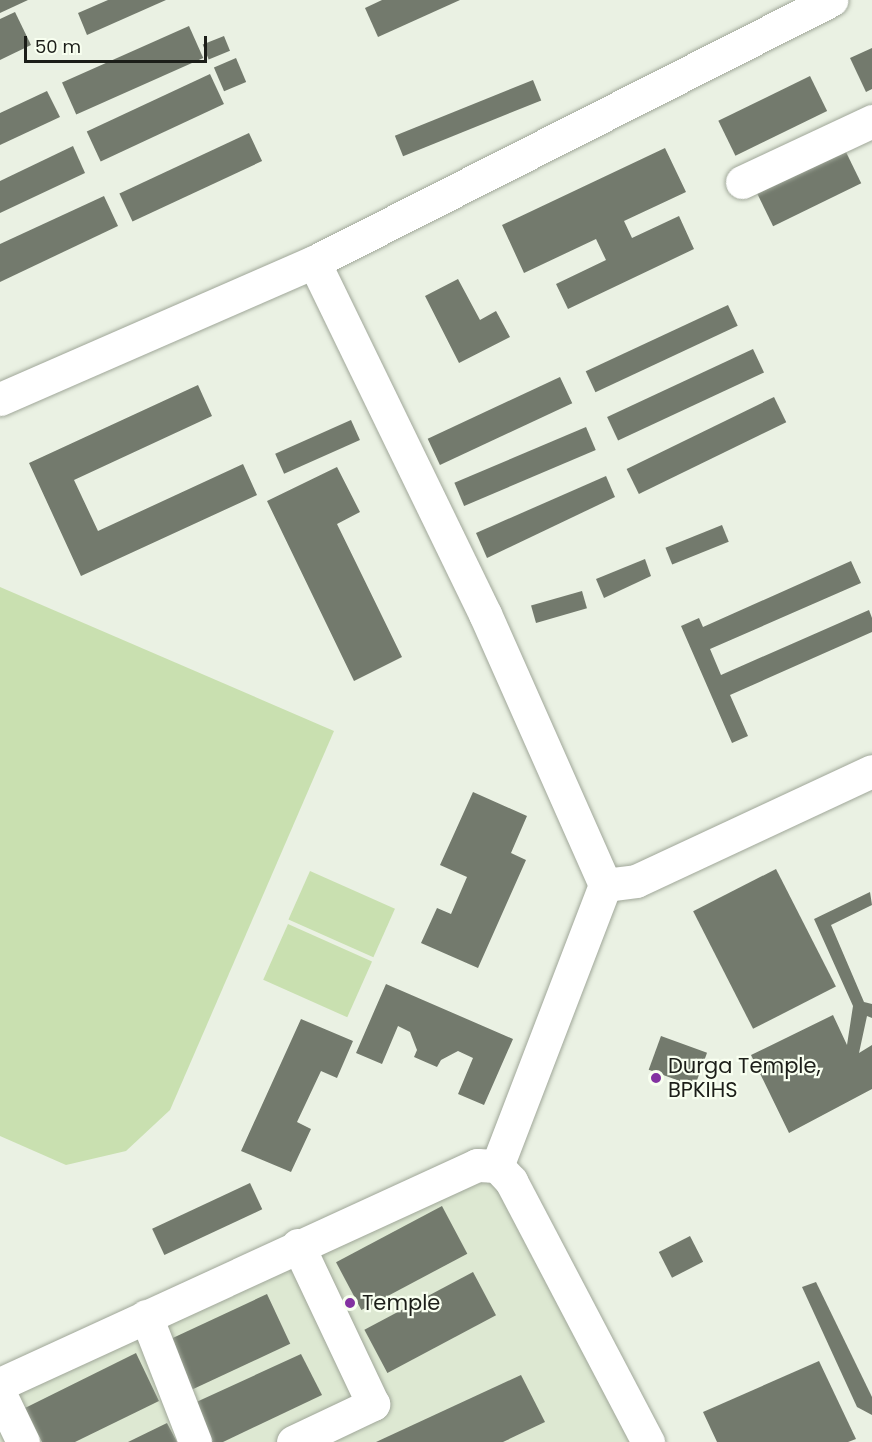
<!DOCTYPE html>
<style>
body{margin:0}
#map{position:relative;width:872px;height:1442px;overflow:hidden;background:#eaf1e3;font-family:Poppins,sans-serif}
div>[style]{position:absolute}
.built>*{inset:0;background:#dde8d2}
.green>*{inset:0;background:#c9e0b0;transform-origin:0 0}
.building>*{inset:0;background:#737a6d;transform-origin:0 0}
.roads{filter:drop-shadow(0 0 2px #a0a799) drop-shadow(0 0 2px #a0a799)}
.minor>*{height:33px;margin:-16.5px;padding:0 16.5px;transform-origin:16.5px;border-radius:16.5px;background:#fff}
.dots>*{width:16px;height:16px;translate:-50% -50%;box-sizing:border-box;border:3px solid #f8fff0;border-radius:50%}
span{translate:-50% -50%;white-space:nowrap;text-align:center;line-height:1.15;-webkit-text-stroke:4.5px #f8fff0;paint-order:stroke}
.poi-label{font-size:21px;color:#1c1e19}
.left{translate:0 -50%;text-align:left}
.scale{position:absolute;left:24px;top:36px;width:183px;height:27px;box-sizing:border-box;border:3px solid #1c1e19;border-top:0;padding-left:8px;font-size:18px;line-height:21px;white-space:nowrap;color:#1c1e19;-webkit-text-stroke:4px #f8fff0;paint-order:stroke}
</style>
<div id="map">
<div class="built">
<i style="clip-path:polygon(497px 1166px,648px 1442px,0 1442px,0 1384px)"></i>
</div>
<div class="green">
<i style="clip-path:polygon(0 587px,334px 731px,170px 1110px,126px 1151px,66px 1165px,0 1136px)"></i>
<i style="left:310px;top:871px;width:93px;height:53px;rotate:24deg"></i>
<i style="left:288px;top:924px;width:92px;height:61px;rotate:24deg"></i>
</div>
<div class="building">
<i style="clip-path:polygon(0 0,28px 0,0 13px)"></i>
<i style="clip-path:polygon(108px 0,166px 0,87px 35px,78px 13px)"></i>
<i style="clip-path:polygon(382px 0,460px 0,378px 37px,365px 8px)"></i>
<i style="clip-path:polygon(15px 12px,31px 45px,0 60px,0 19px)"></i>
<i style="left:189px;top:26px;width:35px;height:139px;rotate:66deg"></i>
<i style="left:224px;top:36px;width:16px;height:23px;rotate:68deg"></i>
<i style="clip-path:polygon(872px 48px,872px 89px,866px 92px,850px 58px)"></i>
<i style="left:236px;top:58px;width:26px;height:24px;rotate:67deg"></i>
<i style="left:210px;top:74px;width:33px;height:136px;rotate:65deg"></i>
<i style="left:810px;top:76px;width:39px;height:102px;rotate:64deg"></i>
<i style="left:533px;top:80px;width:22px;height:149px;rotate:68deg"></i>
<i style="clip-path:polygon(47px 91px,60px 117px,0 145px,0 113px)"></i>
<i style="left:249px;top:133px;width:31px;height:143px;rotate:65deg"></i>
<i style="clip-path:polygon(73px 146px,85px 173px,0 213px,0 181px)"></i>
<i style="clip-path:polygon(665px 148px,686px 192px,624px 221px,632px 238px,679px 216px,694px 249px,568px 309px,556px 284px,606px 260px,596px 239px,524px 273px,502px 225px)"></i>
<i style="left:845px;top:150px;width:37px;height:98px;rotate:64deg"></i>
<i style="clip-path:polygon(104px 196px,118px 226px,0 282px,0 244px)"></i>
<i style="clip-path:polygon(458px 279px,480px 320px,496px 311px,510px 337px,459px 363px,425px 296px)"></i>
<i style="left:728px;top:305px;width:23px;height:157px;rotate:65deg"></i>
<i style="left:753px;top:349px;width:26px;height:161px;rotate:65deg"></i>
<i style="left:560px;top:377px;width:29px;height:146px;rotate:65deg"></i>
<i style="clip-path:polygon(198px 385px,212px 416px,74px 480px,98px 531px,243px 464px,257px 495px,81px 576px,29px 463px)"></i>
<i style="left:774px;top:397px;width:28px;height:164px;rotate:64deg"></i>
<i style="left:351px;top:420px;width:22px;height:83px;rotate:66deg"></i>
<i style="left:586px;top:427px;width:25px;height:143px;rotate:67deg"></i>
<i style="clip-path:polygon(337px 467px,360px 512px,337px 524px,402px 657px,354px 681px,267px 501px)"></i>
<i style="clip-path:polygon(606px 476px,615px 497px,487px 558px,476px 533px)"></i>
<i style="left:722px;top:525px;width:18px;height:61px;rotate:68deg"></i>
<i style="clip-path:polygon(645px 559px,651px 576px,604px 598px,596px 579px)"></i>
<i style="clip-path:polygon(851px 561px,861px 583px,710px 649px,721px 675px,869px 610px,872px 618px,872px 632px,730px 695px,748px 736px,732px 743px,681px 626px,699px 618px,703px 627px)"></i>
<i style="left:582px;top:591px;width:18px;height:53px;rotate:74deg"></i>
<i style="clip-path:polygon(473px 792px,527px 816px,511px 853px,526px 860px,478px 968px,421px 943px,437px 908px,451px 914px,467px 877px,440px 865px)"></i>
<i style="left:776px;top:869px;width:132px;height:93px;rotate:63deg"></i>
<i style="clip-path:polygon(870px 892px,872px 905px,831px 925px,864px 1002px,872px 1004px,872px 1018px,867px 1016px,859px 1053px,872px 1045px,872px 1089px,789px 1133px,751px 1055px,833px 1015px,847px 1045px,853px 1006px,814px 919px)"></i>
<i style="clip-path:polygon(386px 984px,513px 1039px,484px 1105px,458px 1094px,473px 1058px,458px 1051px,441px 1060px,437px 1067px,414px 1057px,417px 1050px,410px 1032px,398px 1026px,382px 1064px,356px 1053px)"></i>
<i style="clip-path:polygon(301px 1019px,353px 1041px,337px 1078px,321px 1071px,297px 1122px,311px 1129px,291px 1172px,241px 1151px)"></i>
<i style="left:661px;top:1036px;width:49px;height:36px;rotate:20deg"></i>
<i style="left:250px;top:1183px;width:29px;height:108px;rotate:65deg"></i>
<i style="left:442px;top:1206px;width:54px;height:120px;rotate:62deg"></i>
<i style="left:690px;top:1236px;width:29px;height:35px;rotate:63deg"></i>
<i style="left:473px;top:1272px;width:49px;height:123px;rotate:62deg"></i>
<i style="clip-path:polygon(816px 1282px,872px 1397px,872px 1415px,857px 1407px,802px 1287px)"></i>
<i style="left:267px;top:1294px;width:55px;height:120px;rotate:65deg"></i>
<i style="clip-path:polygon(136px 1353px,159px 1401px,75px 1442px,42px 1442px,25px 1408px)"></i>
<i style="clip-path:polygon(301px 1354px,322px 1395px,223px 1442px,210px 1442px,192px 1404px)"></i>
<i style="clip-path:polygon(819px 1361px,856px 1439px,848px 1442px,717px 1442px,703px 1412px)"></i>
<i style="clip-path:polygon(521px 1375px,545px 1422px,503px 1442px,376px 1442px)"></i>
<i style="clip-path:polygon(167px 1423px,177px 1442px,128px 1442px)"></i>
</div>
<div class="roads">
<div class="minor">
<i style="left:742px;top:182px;width:144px;rotate:-25.1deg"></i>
<i style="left:314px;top:262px;width:391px;rotate:64.1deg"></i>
<i style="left:485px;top:614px;width:296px;rotate:66.1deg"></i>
<i style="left:605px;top:885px;width:301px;rotate:111deg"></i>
<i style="left:0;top:399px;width:343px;rotate:-23.6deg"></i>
<i style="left:314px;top:262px;width:580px;rotate:-26.87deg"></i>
<i style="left:605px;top:885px;width:31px;rotate:-7deg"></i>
<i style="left:636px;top:881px;width:260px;rotate:-25deg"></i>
<i style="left:146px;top:1316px;width:135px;rotate:68.7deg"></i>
<i style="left:0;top:1384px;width:525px;rotate:-24.66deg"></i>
<i style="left:477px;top:1165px;width:20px;rotate:3deg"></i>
<i style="left:497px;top:1166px;width:21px;rotate:47deg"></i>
<i style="left:511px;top:1181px;width:295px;rotate:62.3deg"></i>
<i style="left:0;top:1394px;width:53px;rotate:64.4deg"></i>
<i style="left:293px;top:1442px;width:89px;rotate:-25.4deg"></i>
<i style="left:373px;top:1404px;width:176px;rotate:-115.3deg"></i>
</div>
</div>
<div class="dots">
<i style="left:656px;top:1078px;background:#8332a1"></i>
<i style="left:350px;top:1303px;background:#8332a1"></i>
</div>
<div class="poi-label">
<span class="left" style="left:668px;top:1078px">Durga Temple,<br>BPKIHS</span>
<span class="left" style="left:362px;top:1303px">Temple</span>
</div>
<div class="scale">50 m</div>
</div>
